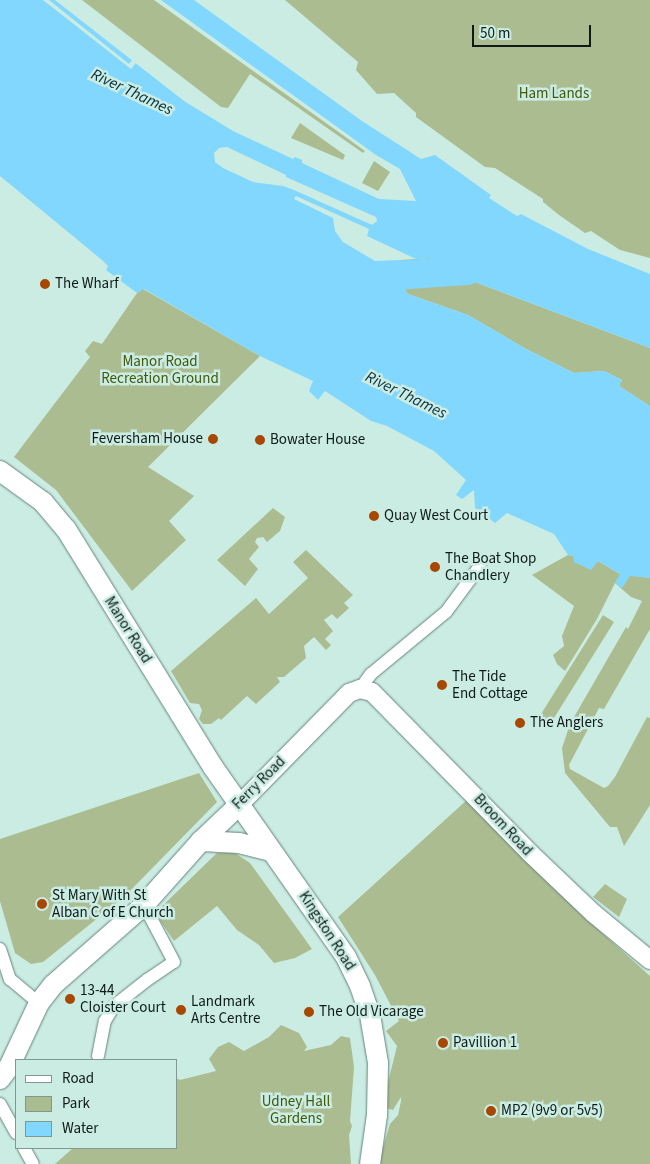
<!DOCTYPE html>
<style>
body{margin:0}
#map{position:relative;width:650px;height:1164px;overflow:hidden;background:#cbece3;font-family:"Source Sans 3",sans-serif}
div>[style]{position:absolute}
.green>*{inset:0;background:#abbc91;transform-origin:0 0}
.water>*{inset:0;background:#82d7fe}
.pier>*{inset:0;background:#cbece3}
.river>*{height:29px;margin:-14.5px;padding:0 14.5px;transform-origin:14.5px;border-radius:14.5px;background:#82d7fe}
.roads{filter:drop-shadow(0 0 1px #65847c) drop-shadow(0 0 1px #65847c)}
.street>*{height:12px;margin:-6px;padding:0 6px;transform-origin:6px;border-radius:6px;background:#fff}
.secondary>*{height:18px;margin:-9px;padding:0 9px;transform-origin:9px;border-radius:9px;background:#fff}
.primary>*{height:20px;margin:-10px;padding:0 10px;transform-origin:10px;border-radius:10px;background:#fff}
.dots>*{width:14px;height:14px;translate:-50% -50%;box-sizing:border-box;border:2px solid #cbece3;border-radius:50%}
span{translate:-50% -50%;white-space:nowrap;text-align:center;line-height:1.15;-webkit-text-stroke:5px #cbece3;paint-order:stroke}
.park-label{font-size:15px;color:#43590a}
.poi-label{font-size:15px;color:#0e1a17}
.left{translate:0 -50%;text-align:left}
.right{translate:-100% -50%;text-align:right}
.street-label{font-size:15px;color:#0e1a17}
.water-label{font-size:16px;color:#052e3e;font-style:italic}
.legend{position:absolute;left:15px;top:1059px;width:162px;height:90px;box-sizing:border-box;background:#cbece3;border:1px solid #7f9891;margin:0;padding:6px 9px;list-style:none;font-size:15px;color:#0e1a17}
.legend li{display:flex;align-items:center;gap:10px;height:25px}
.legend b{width:25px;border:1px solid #7f9891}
.scale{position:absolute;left:472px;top:25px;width:119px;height:22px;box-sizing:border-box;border:2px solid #0e1a17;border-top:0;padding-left:6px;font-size:15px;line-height:18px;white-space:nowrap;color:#0e1a17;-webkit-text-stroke:4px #cbece3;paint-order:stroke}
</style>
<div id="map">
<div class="green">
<i style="clip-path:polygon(82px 0,154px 0,365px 151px,363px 153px,250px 74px,228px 108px,221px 107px)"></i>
<i style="clip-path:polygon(285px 0,650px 0,650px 258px,620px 250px,591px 231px,585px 233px,559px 215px,543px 202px,543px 199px,495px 168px,485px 167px,416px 117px,416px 113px,394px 93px,377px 94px,356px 70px,358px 62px)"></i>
<i style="clip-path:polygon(300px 123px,342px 153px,345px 155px,343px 160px,291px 138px)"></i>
<i style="clip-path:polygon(374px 161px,390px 172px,378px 191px,362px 183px)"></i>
<i style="clip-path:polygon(429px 258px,430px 282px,467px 279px,650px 348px,650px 406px,619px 386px,622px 380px,604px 371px,574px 373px,526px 349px,468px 315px,408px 294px,404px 288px,401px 260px)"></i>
<i style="clip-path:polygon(143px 289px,260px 356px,148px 467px,194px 496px,169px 521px,186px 540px,132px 591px,56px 490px,14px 457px,90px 357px,85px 351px,93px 341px,102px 344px,137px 293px)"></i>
<i style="clip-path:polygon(273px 508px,285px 517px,280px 531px,267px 542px,263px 537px,257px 538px,255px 542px,259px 547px,249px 559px,258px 569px,245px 586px,217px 560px)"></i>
<i style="clip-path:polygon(306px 550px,353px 595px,344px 603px,349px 608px,337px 619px,332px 614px,324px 620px,333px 631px,325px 639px,331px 645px,326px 650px,314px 637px,304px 646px,306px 658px,284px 677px,277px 677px,280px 682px,256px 704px,247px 696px,221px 720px,219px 718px,211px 724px,203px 724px,199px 719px,202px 710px,199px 704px,190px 703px,171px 671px,256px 598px,269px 614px,308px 578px,293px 562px)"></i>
<i style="clip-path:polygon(568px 555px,598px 561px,620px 574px,650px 578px,650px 629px,604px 709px,599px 708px,569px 765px,570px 769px,604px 788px,608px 786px,615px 777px,647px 717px,650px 718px,650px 805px,624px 846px,617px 827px,610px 827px,565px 773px,562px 748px,570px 724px,626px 627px,628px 629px,642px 601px,631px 597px,615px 583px,597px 619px,565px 671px,557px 664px,553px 655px,564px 646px,562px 636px,574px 606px,532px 575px)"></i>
<i style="left:603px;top:615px;width:13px;height:121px;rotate:32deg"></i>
<i style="clip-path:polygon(199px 773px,217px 802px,124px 897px,43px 962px,31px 964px,15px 953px,0 901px,0 839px)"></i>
<i style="clip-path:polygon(468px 799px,582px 915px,650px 976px,650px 1164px,378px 1164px,390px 1124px,398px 1115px,401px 1101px,401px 1097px,393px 1110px,382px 1107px,397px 1046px,386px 1031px,399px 1021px,375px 975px,338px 917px)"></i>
<i style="clip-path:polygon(217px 853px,235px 853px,250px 863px,312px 949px,295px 958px,274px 963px,259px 945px,237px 930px,217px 906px,174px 941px,155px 913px)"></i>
<i style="clip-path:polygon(605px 884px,627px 899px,619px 917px,593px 897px)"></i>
<i style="clip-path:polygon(281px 1025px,299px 1033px,307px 1047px,304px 1051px,331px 1045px,341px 1036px,350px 1038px,354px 1067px,350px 1121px,352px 1126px,349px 1135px,351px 1164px,55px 1164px,73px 1148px,176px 1148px,176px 1078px,180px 1080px,216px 1071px,209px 1059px,218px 1047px,229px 1042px,244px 1051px,269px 1037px)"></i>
</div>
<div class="water">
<i style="clip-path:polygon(evenodd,0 0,55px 0,184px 101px,233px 131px,293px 159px,295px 157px,302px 160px,302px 163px,379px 199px,416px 201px,400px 169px,376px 155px,161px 0,194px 0,362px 121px,421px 159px,435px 155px,491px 195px,489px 198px,517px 216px,521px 214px,588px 249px,650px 274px,650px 348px,467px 279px,429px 282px,429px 258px,416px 259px,367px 236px,369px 229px,296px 196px,294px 199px,333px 218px,335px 231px,343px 242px,375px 261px,401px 260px,404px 288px,408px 294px,468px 315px,526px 349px,574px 373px,604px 371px,622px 380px,619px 386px,650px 406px,650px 578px,630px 576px,622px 588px,615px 583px,620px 574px,598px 561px,591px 570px,574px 562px,573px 556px,568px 555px,554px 534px,507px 513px,495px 523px,475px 508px,474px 490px,462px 499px,456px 495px,466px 480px,434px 451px,387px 426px,371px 421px,325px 391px,318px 400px,309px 391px,313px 381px,260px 356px,144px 289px,137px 293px,106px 270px,108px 266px,102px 260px,0 176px,0 0,227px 147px,286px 175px,286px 177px,376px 217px,377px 221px,372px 225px,294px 190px,283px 186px,253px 182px,223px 168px,215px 162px,214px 153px,219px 148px,227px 147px)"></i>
</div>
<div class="pier">
<i style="clip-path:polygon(43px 0,49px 0,129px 64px,133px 59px,136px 61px,135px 64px,131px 69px)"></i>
</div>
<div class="river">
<i style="left:364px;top:277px;width:103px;rotate:-3.9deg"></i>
</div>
<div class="roads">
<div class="street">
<i style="left:360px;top:689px;width:19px;rotate:-54deg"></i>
<i style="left:371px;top:674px;width:97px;rotate:-39.6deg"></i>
<i style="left:446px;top:612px;width:57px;rotate:-53.5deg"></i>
<i style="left:0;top:949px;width:32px;rotate:72deg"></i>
<i style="left:10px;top:979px;width:38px;rotate:40deg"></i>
<i style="left:98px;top:1056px;width:36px;rotate:-79deg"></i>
<i style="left:105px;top:1021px;width:17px;rotate:-59deg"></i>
<i style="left:114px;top:1006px;width:42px;rotate:-38.2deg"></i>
<i style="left:147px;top:980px;width:32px;rotate:-34deg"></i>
<i style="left:174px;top:962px;width:64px;rotate:-117.8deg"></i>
<i style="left:0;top:1104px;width:33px;rotate:61deg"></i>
<i style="left:24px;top:1148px;width:18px;rotate:61deg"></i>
</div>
<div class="secondary">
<i style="left:240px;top:804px;width:156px;rotate:-45.5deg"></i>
<i style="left:349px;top:693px;width:12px;rotate:-20deg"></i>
<i style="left:360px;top:689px;width:12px;rotate:14deg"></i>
<i style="left:372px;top:692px;width:226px;rotate:45.5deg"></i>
<i style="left:530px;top:853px;width:87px;rotate:43.6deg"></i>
<i style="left:593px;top:913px;width:74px;rotate:39.5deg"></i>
</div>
<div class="primary">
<i style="left:0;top:471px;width:53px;rotate:35.8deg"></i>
<i style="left:43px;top:502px;width:35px;rotate:50deg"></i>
<i style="left:66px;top:529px;width:280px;rotate:58.3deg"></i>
<i style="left:213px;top:767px;width:232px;rotate:55deg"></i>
<i style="left:346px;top:957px;width:32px;rotate:64deg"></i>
<i style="left:360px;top:986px;width:31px;rotate:71deg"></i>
<i style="left:370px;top:1015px;width:49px;rotate:80.5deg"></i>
<i style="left:378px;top:1063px;width:52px;rotate:91.1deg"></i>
<i style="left:377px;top:1115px;width:49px;rotate:98.1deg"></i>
<i style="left:201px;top:841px;width:38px;rotate:3deg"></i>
<i style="left:239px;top:843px;width:33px;rotate:14deg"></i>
<i style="left:0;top:1079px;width:15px;rotate:-53deg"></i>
<i style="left:9px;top:1067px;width:71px;rotate:-64.9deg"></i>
<i style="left:39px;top:1003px;width:23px;rotate:-52deg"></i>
<i style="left:53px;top:985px;width:121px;rotate:-41.3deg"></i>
<i style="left:144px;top:905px;width:86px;rotate:-48.3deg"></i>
<i style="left:201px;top:841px;width:54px;rotate:-43.5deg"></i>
</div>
</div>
<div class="dots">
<i style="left:45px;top:284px;background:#a84800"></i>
<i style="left:213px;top:439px;background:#a84800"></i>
<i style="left:260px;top:440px;background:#a84800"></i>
<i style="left:374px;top:516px;background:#a84800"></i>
<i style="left:435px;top:567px;background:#a84800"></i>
<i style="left:442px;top:685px;background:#a84800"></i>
<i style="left:520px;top:723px;background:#a84800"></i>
<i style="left:42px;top:904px;background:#a84800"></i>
<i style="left:70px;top:999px;background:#a84800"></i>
<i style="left:181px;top:1010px;background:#a84800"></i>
<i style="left:309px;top:1012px;background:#a84800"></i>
<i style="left:443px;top:1043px;background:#a84800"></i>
<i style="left:491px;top:1111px;background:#a84800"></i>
</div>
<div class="park-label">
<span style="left:554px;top:94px">Ham Lands</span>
<span style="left:160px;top:370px">Manor Road<br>Recreation Ground</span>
<span style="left:296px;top:1110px">Udney Hall<br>Gardens</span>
</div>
<div class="poi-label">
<span class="left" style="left:55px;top:284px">The Wharf</span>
<span class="right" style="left:203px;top:439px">Feversham House</span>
<span class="left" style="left:270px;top:440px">Bowater House</span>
<span class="left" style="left:384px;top:516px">Quay West Court</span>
<span class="left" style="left:445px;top:567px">The Boat Shop<br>Chandlery</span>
<span class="left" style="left:452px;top:685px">The Tide<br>End Cottage</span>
<span class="left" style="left:530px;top:723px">The Anglers</span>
<span class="left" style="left:52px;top:904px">St Mary With St<br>Alban C of E Church</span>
<span class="left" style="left:80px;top:999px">13-44<br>Cloister Court</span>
<span class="left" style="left:191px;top:1010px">Landmark<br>Arts Centre</span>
<span class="left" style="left:319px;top:1012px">The Old Vicarage</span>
<span class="left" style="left:453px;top:1043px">Pavillion 1</span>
<span class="left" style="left:501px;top:1111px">MP2 (9v9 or 5v5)</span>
</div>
<div class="street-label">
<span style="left:128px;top:630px;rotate:58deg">Manor Road</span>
<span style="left:259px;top:783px;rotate:-45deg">Ferry Road</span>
<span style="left:503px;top:825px;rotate:47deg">Broom Road</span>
<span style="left:327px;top:931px;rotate:57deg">Kingston Road</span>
</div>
<div class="water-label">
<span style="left:132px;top:92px;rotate:25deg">River Thames</span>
<span style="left:406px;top:395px;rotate:26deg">River Thames</span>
</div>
<ul class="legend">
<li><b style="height:6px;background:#fff"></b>Road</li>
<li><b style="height:14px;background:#abbc91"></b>Park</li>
<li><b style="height:14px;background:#82d7fe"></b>Water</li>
</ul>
<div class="scale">50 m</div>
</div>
